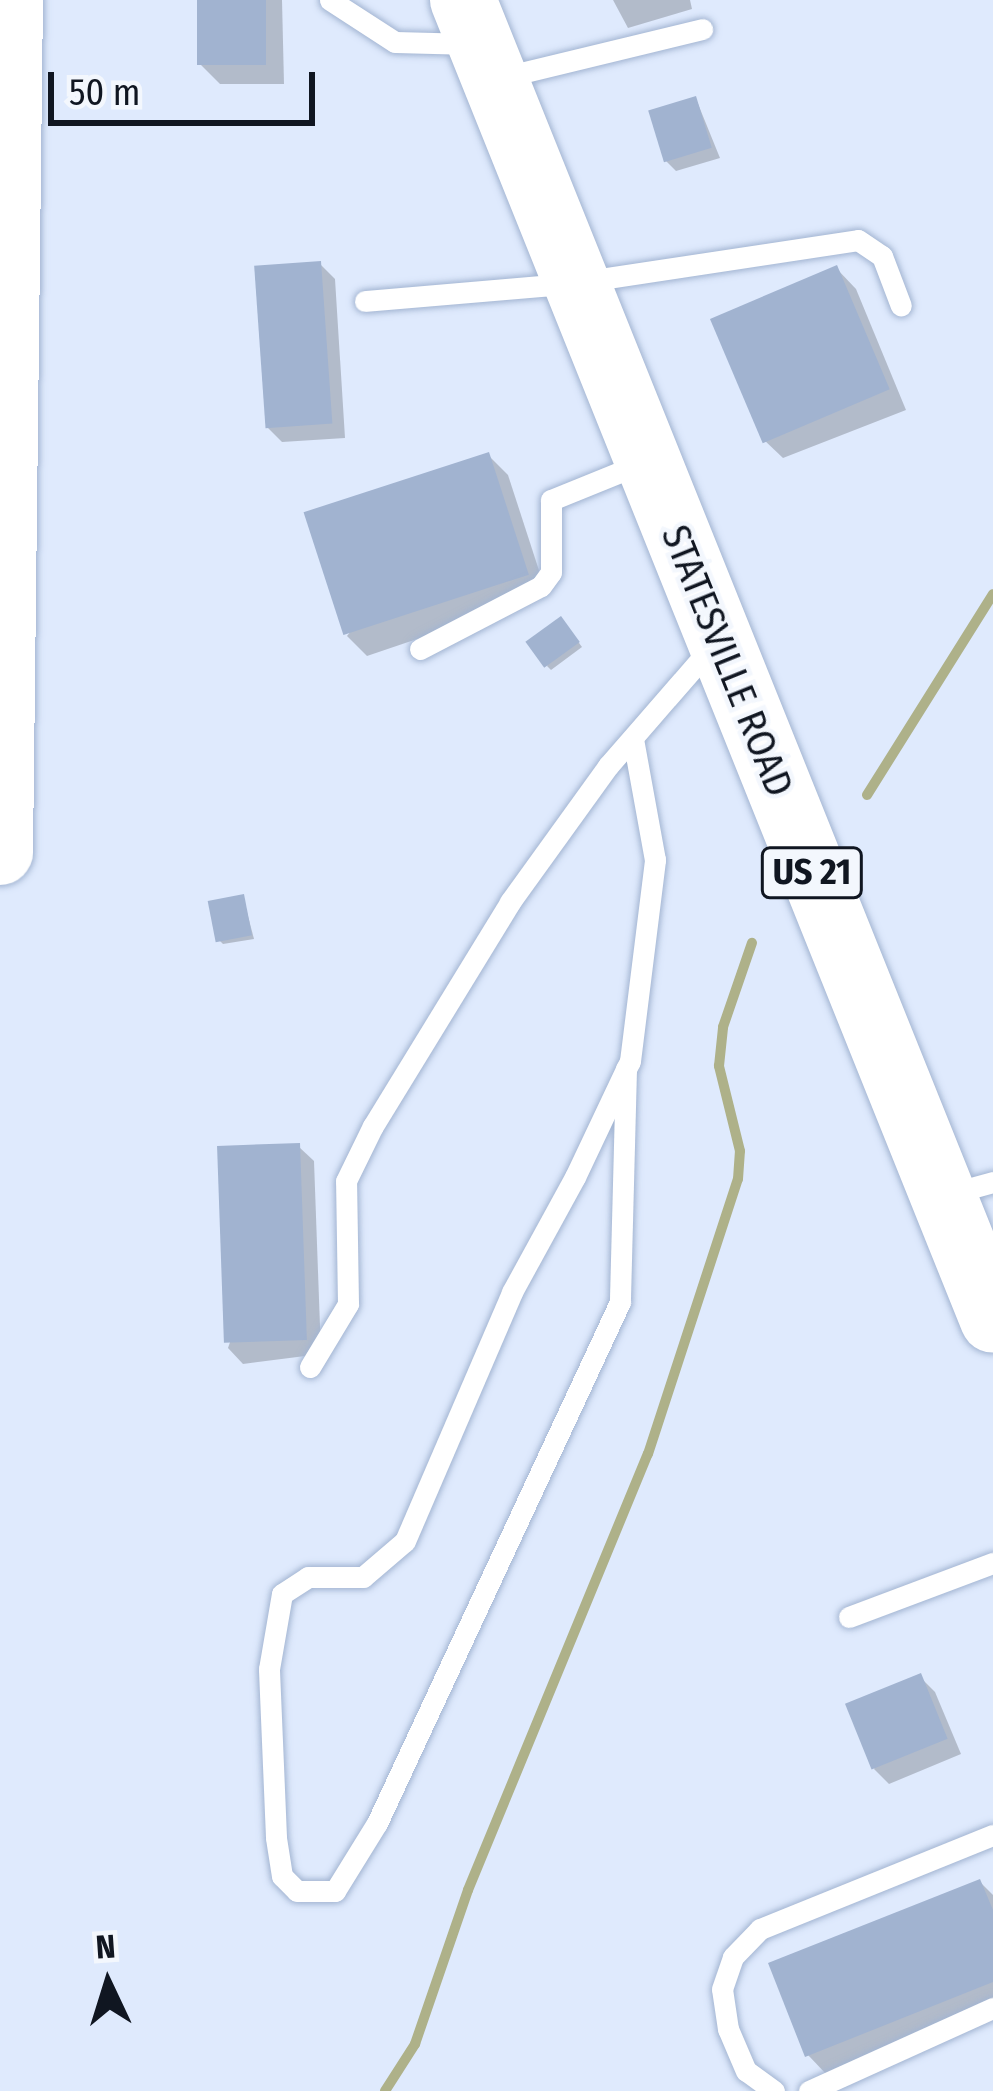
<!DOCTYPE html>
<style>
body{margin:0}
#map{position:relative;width:993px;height:2091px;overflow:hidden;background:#dfeafd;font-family:"Fira Sans Condensed",sans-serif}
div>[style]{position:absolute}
.shadow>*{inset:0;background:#0003}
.stream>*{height:10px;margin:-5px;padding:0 5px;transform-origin:5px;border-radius:5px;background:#aeb189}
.building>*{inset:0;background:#a1b3d0;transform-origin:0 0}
.roads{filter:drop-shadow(0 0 3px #a3b5d2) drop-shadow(0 0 3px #a3b5d2)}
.service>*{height:21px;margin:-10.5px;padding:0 10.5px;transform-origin:10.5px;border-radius:10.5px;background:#fff}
.primary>*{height:66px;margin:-33px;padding:0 33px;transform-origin:33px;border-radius:33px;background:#fff}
.motorway>*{height:66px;margin:-33px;padding:0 33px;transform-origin:33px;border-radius:33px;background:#fff}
span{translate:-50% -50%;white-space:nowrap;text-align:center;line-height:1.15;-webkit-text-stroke:9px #f3f7fd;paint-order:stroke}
.shield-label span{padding:3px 9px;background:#f3f7fd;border:3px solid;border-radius:9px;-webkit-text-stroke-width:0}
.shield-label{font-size:36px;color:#101621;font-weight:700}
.street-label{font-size:39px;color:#101621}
.north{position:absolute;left:48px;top:1923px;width:120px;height:120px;-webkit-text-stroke:9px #f3f7fd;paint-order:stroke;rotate:356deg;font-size:33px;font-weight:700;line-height:48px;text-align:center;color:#101621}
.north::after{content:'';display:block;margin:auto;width:42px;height:54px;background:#101621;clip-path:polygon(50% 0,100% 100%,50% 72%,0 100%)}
.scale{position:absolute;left:48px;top:72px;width:267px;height:54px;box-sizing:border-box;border:6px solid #101621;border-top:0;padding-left:15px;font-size:36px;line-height:42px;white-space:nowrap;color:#101621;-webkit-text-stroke:9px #f3f7fd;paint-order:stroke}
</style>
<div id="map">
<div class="shadow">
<i style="clip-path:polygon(200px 0,282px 0,284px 84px,220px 84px,200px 64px)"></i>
<i style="clip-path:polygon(613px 0,690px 0,692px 9px,628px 28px)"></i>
<i style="clip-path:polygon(696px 99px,720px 158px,676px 171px,666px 161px)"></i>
<i style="clip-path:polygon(320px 264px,335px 279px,345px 438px,282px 442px,267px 427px)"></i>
<i style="clip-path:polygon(837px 269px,856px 289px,906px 410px,783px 458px,763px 439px)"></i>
<i style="clip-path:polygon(488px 455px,508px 475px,547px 595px,367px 656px,347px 636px)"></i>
<i style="clip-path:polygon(565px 624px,582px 647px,551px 670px,547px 666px)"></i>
<i style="clip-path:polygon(243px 897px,254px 939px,223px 944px,219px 940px)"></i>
<i style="clip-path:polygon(298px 1146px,314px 1161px,321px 1354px,243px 1364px,228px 1348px)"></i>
<i style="clip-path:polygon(920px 1677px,935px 1692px,961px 1754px,889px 1784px,874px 1769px)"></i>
<i style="clip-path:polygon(980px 1882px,993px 1895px,993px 2009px,827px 2075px,808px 2055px)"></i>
</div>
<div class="stream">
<i style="left:867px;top:795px;width:237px;rotate:-57.9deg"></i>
<i style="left:385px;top:2091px;width:56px;rotate:-57.4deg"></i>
<i style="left:415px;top:2044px;width:163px;rotate:-71deg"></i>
<i style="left:468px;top:1890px;width:472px;rotate:-67.6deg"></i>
<i style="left:648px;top:1454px;width:289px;rotate:-71.9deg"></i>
<i style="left:738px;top:1179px;width:28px;rotate:-86deg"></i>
<i style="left:740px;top:1151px;width:88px;rotate:-103.9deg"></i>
<i style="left:719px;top:1066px;width:39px;rotate:-84deg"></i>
<i style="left:723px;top:1027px;width:89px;rotate:-71deg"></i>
</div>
<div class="building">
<i style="left:197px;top:0;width:69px;height:65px"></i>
<i style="left:696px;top:96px;width:54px;height:50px;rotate:73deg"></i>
<i style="left:321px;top:261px;width:163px;height:67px;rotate:86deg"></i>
<i style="left:837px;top:265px;width:135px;height:138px;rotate:67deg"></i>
<i style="left:489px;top:452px;width:129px;height:195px;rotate:72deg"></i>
<i style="left:561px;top:616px;width:32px;height:44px;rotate:54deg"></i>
<i style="left:244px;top:894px;width:42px;height:37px;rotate:79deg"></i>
<i style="left:300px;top:1143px;width:197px;height:83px;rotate:88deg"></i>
<i style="left:921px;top:1673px;width:71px;height:82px;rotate:68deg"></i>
<i style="clip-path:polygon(980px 1879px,993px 1910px,993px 1982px,805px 2057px,768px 1963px)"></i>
</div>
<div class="roads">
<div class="service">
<i style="left:330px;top:0;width:77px;rotate:32.9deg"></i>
<i style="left:395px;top:42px;width:77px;rotate:1.5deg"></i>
<i style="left:500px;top:78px;width:208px;rotate:-13.6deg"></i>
<i style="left:365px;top:301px;width:210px;rotate:-4.9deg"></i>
<i style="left:574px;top:283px;width:287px;rotate:-8.6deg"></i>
<i style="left:858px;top:240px;width:29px;rotate:34deg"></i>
<i style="left:882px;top:256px;width:53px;rotate:69.2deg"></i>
<i style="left:420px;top:649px;width:136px;rotate:-27.5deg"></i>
<i style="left:541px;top:586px;width:17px;rotate:-54deg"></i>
<i style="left:551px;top:572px;width:72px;rotate:-90deg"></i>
<i style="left:551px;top:500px;width:96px;rotate:-22deg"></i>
<i style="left:626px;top:1069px;width:233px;rotate:91.5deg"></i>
<i style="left:620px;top:1302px;width:575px;rotate:115deg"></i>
<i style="left:377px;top:1823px;width:80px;rotate:121.7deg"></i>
<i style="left:335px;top:1891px;width:38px;rotate:180deg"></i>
<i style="left:297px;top:1891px;width:21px;rotate:-135deg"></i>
<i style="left:282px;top:1876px;width:39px;rotate:-99deg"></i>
<i style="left:276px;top:1837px;width:168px;rotate:-92.4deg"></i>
<i style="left:269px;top:1669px;width:76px;rotate:-80.2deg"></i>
<i style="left:282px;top:1594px;width:31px;rotate:-33deg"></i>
<i style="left:308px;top:1577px;width:55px"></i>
<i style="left:363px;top:1577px;width:55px;rotate:-40.6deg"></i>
<i style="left:405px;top:1541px;width:271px;rotate:-66.7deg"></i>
<i style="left:512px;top:1292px;width:131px;rotate:-61.3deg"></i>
<i style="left:575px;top:1177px;width:119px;rotate:-64.7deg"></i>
<i style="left:626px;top:1069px;width:9px;rotate:-63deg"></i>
<i style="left:630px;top:1061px;width:203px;rotate:-82.9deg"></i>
<i style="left:655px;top:860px;width:123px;rotate:-100.3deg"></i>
<i style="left:949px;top:1194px;width:46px;rotate:-15.3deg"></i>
<i style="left:310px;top:1367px;width:74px;rotate:-58.9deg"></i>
<i style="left:348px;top:1304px;width:123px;rotate:-90.9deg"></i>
<i style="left:346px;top:1181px;width:61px;rotate:-63.9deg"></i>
<i style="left:373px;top:1126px;width:263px;rotate:-58.5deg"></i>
<i style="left:510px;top:902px;width:168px;rotate:-54.2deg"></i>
<i style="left:608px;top:766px;width:162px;rotate:-49deg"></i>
<i style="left:849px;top:1617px;width:154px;rotate:-20.6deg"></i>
<i style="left:774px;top:2091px;width:34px;rotate:-144deg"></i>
<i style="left:746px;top:2071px;width:46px;rotate:-113.2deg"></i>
<i style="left:728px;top:2029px;width:40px;rotate:-98.5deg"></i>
<i style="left:722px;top:1989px;width:34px;rotate:-71deg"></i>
<i style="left:733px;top:1957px;width:39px;rotate:-46deg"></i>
<i style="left:760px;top:1929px;width:251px;rotate:-22deg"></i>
<i style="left:809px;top:2091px;width:202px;rotate:-24.3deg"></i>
</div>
<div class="primary">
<i style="left:463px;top:0;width:1422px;rotate:68.12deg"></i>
</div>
<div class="motorway">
<i style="left:0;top:852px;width:852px;rotate:-89.33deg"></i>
</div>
</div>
<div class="shield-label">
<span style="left:812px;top:873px">US 21</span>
</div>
<div class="street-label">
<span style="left:727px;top:661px;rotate:68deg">STATESVILLE ROAD</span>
</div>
<div class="north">N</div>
<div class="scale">50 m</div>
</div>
